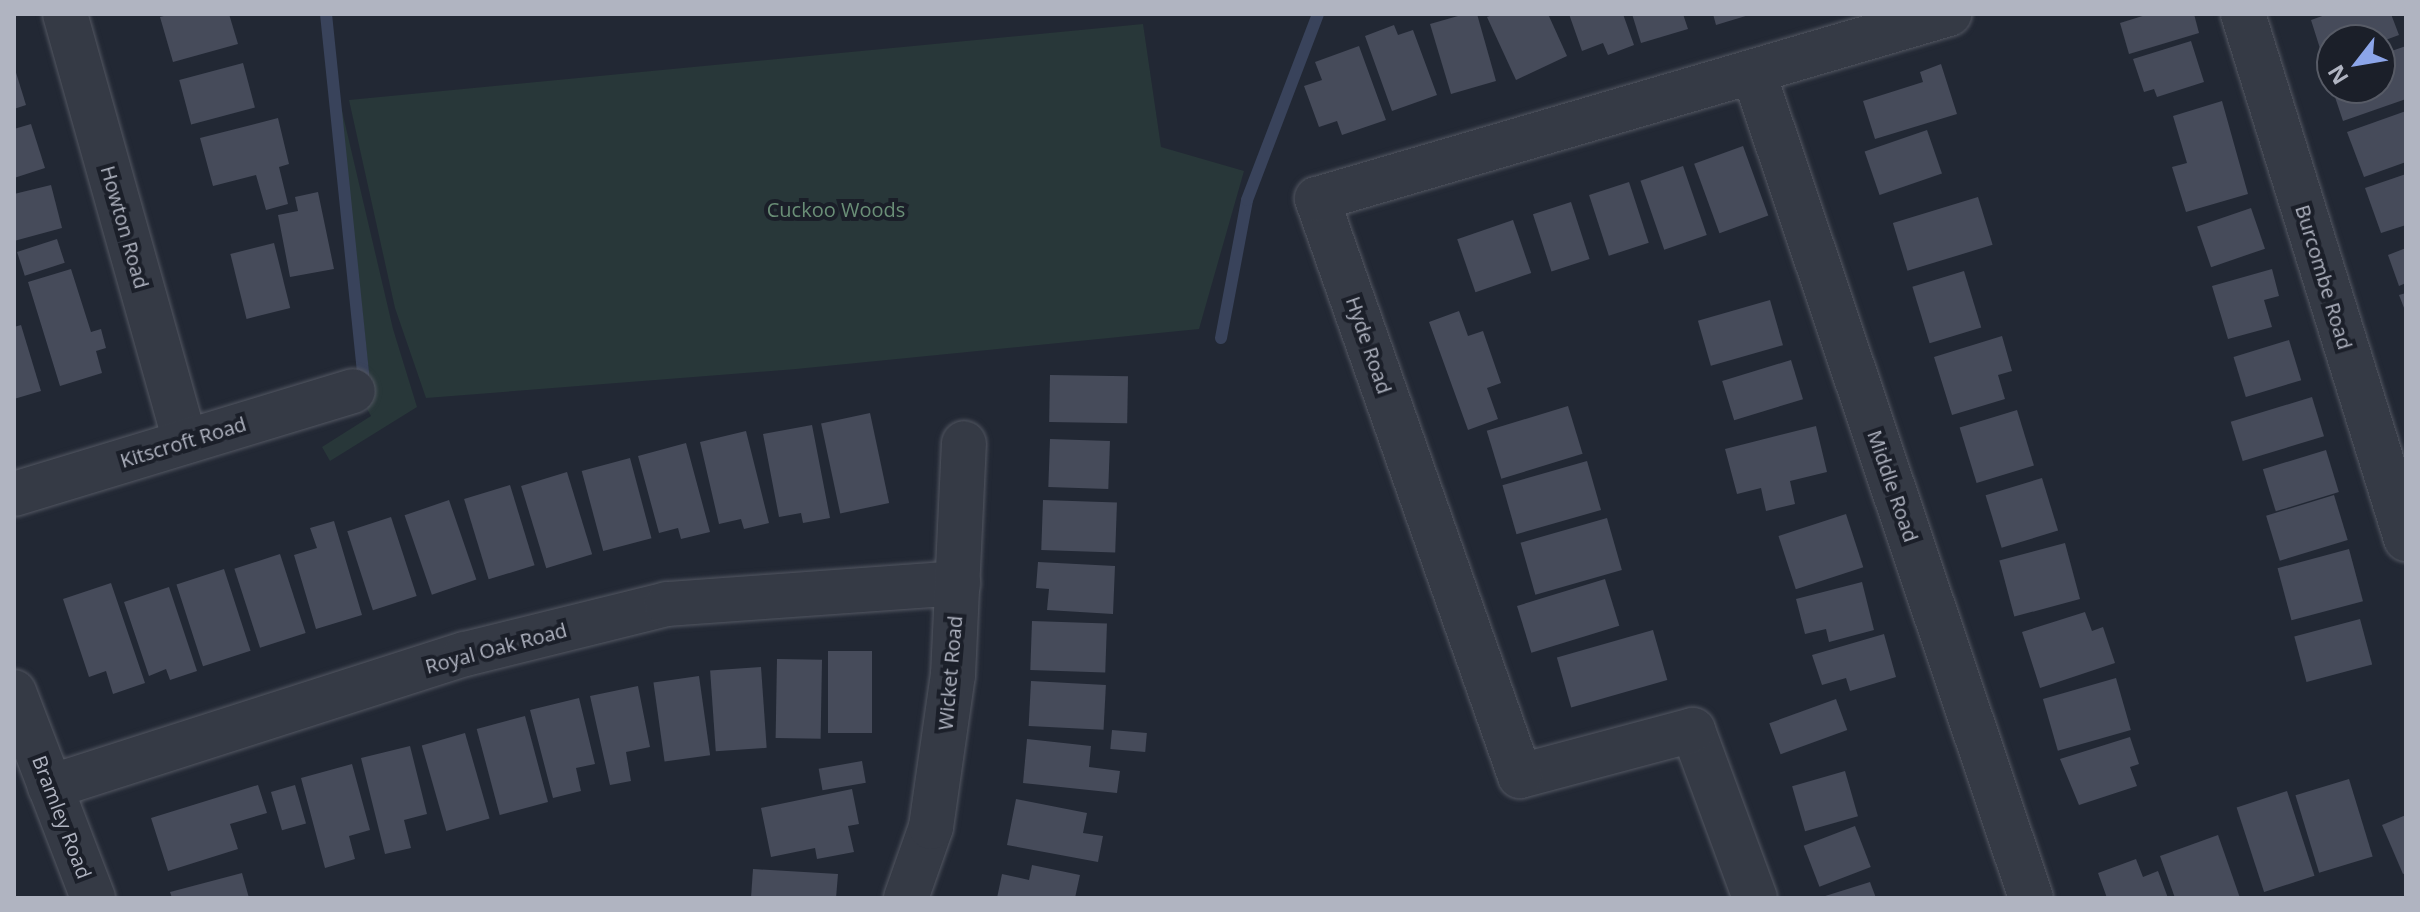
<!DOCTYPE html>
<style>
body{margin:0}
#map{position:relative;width:2420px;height:912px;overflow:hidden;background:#222834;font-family:"Open Sans",sans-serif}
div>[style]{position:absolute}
.green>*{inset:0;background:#283739}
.stream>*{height:12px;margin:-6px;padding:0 6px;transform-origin:6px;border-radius:6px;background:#39435b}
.building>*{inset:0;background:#464b5a;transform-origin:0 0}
.roads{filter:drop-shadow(0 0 2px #535762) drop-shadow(0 0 2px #535762)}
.minor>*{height:44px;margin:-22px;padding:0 22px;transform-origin:22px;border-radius:22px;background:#353a45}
span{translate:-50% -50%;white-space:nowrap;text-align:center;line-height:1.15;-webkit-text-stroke:8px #1b1f29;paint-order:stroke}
.park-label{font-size:20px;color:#6a8f77}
.street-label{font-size:20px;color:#b0b4c1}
.frame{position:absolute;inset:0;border:16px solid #b0b4c1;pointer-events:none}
.north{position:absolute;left:2316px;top:24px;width:80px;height:80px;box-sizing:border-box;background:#1b1f29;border:2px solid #575b66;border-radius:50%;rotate:239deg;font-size:22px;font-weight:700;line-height:32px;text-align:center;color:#b0b4c1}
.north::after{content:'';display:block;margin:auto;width:28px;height:36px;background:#8ca5e9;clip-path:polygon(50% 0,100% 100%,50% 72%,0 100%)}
</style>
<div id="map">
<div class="green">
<i style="clip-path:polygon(1143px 24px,1161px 147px,1244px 171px,1199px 329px,796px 369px,426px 398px,395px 308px,349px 100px)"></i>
<i style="clip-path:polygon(339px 98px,393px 329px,417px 407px,330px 461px,322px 447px,371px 416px,358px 393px,370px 382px)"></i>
</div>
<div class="stream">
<i style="left:326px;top:14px;width:362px;rotate:84.1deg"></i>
<i style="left:1221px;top:338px;width:140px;rotate:-79.3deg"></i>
<i style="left:1247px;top:200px;width:199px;rotate:-69.1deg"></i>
</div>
<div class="building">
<i style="clip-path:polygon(171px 14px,229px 14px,238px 44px,173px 62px,160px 17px)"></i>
<i style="clip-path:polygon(1465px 14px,1477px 14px,1496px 81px,1451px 94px,1430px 24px)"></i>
<i style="clip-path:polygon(1495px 14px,1548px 14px,1567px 56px,1516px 80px,1487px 17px)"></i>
<i style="clip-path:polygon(1569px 14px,1623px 14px,1634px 45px,1608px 55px,1603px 43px,1582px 51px)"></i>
<i style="clip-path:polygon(1632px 14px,1683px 14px,1688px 29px,1641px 43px)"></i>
<i style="clip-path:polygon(1713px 14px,1749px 14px,1749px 15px,1716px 25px)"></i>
<i style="clip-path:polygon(2149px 14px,2194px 14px,2199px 33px,2129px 54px,2120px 23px)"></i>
<i style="clip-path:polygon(2328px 14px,2391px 14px,2399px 35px,2380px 42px,2332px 40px,2332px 58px,2324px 61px,2311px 20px)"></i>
<i style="clip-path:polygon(1394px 25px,1398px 35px,1413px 30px,1437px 95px,1392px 111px,1365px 36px)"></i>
<i style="clip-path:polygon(2191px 41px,2204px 82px,2157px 97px,2154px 89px,2144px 92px,2133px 59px)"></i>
<i style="clip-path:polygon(1359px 46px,1386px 120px,1342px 135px,1337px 121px,1319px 127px,1304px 86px,1322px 80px,1315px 62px)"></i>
<i style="clip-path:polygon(2406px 46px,2406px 99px,2343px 121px,2332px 88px,2380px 88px,2380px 55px)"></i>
<i style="left:243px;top:63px;width:46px;height:66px;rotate:75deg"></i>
<i style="clip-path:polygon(1941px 64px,1957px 114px,1875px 139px,1863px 101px,1923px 82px,1920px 72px)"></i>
<i style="clip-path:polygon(14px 66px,26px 105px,14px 109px)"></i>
<i style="clip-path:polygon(2222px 101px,2248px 194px,2186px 212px,2172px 167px,2187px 163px,2173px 116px)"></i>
<i style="clip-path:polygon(2406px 111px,2406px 162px,2364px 177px,2347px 132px)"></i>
<i style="clip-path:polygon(278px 118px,289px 164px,279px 167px,288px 204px,266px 210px,256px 175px,213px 186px,200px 138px)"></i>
<i style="clip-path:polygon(31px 124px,45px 168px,14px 178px,14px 129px)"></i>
<i style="left:1927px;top:130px;width:46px;height:66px;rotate:71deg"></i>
<i style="left:1743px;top:146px;width:74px;height:52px;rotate:70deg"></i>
<i style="left:1683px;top:166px;width:73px;height:45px;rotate:71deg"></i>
<i style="clip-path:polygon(2406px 174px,2406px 225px,2381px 233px,2365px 188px)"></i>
<i style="left:1629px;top:182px;width:64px;height:42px;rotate:72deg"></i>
<i style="clip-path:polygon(51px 185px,62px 228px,14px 241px,14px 194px)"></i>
<i style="clip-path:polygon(318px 192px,334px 269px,290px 277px,278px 215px,298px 211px,295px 197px)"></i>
<i style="left:1978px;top:197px;width:50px;height:89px;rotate:73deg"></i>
<i style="left:1571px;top:202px;width:60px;height:40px;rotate:72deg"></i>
<i style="left:2251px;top:208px;width:43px;height:57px;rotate:71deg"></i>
<i style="left:1513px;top:220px;width:56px;height:59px;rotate:71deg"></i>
<i style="left:57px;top:239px;width:25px;height:42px;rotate:72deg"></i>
<i style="left:274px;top:243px;width:67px;height:45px;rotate:76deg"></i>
<i style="clip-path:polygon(2406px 248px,2406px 283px,2399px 286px,2388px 255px)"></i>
<i style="clip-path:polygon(71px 269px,91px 332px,101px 329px,106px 348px,96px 351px,102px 373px,60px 386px,28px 282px)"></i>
<i style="clip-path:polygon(2272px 269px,2279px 296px,2264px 300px,2272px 327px,2228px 339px,2212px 286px)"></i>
<i style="left:1964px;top:271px;width:59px;height:54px;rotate:73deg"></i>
<i style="clip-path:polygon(2406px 293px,2406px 313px,2399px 295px)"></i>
<i style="left:1770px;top:300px;width:47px;height:75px;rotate:74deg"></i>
<i style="clip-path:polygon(1459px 311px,1468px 336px,1483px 331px,1501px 383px,1487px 388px,1498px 419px,1468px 430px,1429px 322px)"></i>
<i style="clip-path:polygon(21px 325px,41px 391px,14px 399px,14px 327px)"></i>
<i style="clip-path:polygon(2002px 336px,2012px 371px,1998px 375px,2005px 399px,1952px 415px,1934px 357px)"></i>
<i style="left:2289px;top:340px;width:42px;height:58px;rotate:73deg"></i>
<i style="left:1791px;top:360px;width:41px;height:72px;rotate:73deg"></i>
<i style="left:1050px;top:375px;width:78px;height:47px;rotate:1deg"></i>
<i style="left:2312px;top:397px;width:41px;height:85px;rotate:73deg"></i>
<i style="left:1568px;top:406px;width:50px;height:85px;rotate:73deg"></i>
<i style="left:2017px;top:410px;width:58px;height:60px;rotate:73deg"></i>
<i style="left:870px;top:413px;width:92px;height:50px;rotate:78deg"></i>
<i style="clip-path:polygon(812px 425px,830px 518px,803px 523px,801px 513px,779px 517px,763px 434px)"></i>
<i style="clip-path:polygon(1816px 426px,1827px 472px,1790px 481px,1795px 504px,1766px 511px,1761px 488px,1737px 494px,1725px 449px)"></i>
<i style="clip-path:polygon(746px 431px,769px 523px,744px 529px,741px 519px,719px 524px,700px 442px)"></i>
<i style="left:1050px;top:439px;width:60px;height:48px;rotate:2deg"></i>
<i style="clip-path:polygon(686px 443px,710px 532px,681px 539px,678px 528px,659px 533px,638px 456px)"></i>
<i style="left:2326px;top:450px;width:44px;height:66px;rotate:73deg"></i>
<i style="left:630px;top:458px;width:83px;height:50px;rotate:75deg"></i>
<i style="left:1587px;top:461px;width:51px;height:88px;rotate:74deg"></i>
<i style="left:567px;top:472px;width:86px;height:48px;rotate:73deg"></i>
<i style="left:2042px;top:478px;width:55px;height:59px;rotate:73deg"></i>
<i style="left:510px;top:485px;width:84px;height:48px;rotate:73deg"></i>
<i style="left:2334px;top:495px;width:47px;height:71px;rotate:73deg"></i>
<i style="left:449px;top:500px;width:84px;height:47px;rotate:71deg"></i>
<i style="left:1043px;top:500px;width:74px;height:50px;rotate:2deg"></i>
<i style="left:1846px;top:514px;width:56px;height:71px;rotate:72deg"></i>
<i style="left:391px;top:517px;width:83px;height:46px;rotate:72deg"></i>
<i style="left:1607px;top:518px;width:54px;height:90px;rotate:74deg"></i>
<i style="clip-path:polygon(334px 521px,362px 615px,316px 629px,294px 555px,317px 548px,310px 528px)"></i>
<i style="left:2065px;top:543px;width:58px;height:68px;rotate:75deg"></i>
<i style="left:2349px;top:549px;width:54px;height:74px;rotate:75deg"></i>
<i style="left:280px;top:554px;width:83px;height:48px;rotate:72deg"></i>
<i style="clip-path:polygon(1038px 562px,1115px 566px,1113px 614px,1047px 610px,1049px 589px,1036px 588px)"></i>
<i style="left:224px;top:569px;width:86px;height:50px;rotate:72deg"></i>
<i style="left:1605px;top:579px;width:49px;height:92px;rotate:73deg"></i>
<i style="clip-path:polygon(1862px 582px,1874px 630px,1829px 642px,1826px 629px,1805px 634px,1796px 599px)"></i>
<i style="clip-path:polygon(111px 583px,145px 683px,113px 694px,106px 671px,89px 677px,63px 599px)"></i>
<i style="clip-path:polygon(169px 587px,197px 671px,170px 680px,166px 669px,149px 676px,124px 602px)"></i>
<i style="clip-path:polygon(2085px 612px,2092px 631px,2103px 627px,2115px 663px,2040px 688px,2022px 632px)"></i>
<i style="left:2360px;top:619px;width:47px;height:68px;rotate:75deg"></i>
<i style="left:1032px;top:621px;width:75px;height:49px;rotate:2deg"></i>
<i style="left:1653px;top:630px;width:52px;height:100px;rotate:74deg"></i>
<i style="clip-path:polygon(1884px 634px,1896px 677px,1850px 691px,1846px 678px,1822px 685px,1812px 655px)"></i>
<i style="left:828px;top:651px;width:44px;height:82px"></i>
<i style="left:777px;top:659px;width:45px;height:79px;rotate:1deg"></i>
<i style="left:761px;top:667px;width:81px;height:51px;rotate:86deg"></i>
<i style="left:699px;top:676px;width:80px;height:46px;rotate:82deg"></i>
<i style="left:2116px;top:678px;width:54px;height:76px;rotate:74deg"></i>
<i style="left:1031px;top:681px;width:75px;height:45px;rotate:3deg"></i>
<i style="clip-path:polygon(638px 686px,650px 747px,626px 752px,631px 781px,610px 785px,590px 696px)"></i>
<i style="clip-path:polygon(579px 698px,595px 764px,576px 768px,581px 791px,553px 798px,530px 710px)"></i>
<i style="left:1836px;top:699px;width:33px;height:71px;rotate:70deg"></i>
<i style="left:525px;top:716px;width:89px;height:50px;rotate:75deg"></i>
<i style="left:1112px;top:730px;width:35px;height:19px;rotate:5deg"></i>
<i style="left:465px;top:733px;width:89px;height:45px;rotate:74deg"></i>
<i style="clip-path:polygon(2130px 737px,2139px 764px,2130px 767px,2137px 786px,2079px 805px,2060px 759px)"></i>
<i style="clip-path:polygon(1027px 739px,1091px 746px,1089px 767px,1120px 771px,1117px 793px,1023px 783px)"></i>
<i style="clip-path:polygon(410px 746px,427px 814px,404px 820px,411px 848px,385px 854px,361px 758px)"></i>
<i style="left:862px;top:761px;width:22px;height:44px;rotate:80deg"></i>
<i style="clip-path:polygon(352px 764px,370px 830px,349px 836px,355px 859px,325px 868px,301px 778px)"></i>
<i style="left:1845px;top:771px;width:47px;height:55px;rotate:74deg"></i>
<i style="left:2349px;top:779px;width:81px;height:56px;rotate:73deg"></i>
<i style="clip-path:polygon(258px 785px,267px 813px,230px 824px,238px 849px,168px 871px,151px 818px)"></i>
<i style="left:295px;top:785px;width:40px;height:25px;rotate:74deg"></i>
<i style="clip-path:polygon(852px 789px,859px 824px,848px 826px,854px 852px,817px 859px,815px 848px,771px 857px,761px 808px)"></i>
<i style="left:2287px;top:791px;width:89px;height:53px;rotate:72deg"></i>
<i style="clip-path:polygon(1016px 799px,1087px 813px,1083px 833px,1103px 836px,1098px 862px,1007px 845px)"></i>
<i style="clip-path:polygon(2406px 815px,2406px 873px,2403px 874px,2382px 825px)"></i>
<i style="left:1855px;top:826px;width:44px;height:55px;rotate:69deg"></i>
<i style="clip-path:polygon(2218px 835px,2240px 898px,2175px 898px,2160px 856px)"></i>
<i style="clip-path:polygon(2136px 859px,2143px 877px,2158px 871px,2168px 898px,2107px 898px,2098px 873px)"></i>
<i style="clip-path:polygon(1032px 865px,1080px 875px,1075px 898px,997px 898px,1002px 874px,1029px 880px)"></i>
<i style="clip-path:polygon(753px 869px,838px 874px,836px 898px,751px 898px)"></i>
<i style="clip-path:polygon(242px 873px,249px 898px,172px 898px,170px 892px)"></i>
<i style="clip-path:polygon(1870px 882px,1876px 898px,1822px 898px,1822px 897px)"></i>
</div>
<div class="roads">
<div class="minor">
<i style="left:65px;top:14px;width:444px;rotate:74.3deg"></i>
<i style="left:2243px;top:14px;width:550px;rotate:72.75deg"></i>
<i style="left:1754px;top:74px;width:869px;rotate:71.42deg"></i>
<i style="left:14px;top:494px;width:354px;rotate:-16.9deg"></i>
<i style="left:14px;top:692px;width:221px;rotate:69deg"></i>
<i style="left:50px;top:787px;width:436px;rotate:-17.8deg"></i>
<i style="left:465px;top:654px;width:208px;rotate:-13.9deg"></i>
<i style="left:667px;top:604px;width:292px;rotate:-4.1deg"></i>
<i style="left:906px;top:898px;width:75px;rotate:-70.6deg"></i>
<i style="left:931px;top:827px;width:154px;rotate:-81.8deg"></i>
<i style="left:953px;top:675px;width:232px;rotate:-87.3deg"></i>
<i style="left:1755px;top:898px;width:179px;rotate:-110.3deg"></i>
<i style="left:1693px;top:730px;width:179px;rotate:165.1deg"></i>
<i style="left:1520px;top:776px;width:612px;rotate:-109.38deg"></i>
<i style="left:1317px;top:199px;width:659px;rotate:-16.32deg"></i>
</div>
</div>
<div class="park-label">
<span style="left:836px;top:209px">Cuckoo Woods</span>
</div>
<div class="street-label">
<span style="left:125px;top:227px;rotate:74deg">Howton Road</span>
<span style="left:2324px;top:277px;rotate:73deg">Burcombe Road</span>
<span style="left:1369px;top:345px;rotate:71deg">Hyde Road</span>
<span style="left:183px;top:442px;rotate:-17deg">Kitscroft Road</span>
<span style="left:1893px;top:486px;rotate:71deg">Middle Road</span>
<span style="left:496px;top:648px;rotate:-15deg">Royal Oak Road</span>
<span style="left:950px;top:673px;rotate:-85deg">Wicket Road</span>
<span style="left:62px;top:817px;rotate:69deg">Bramley Road</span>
</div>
<div class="frame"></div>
<div class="north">N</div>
</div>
